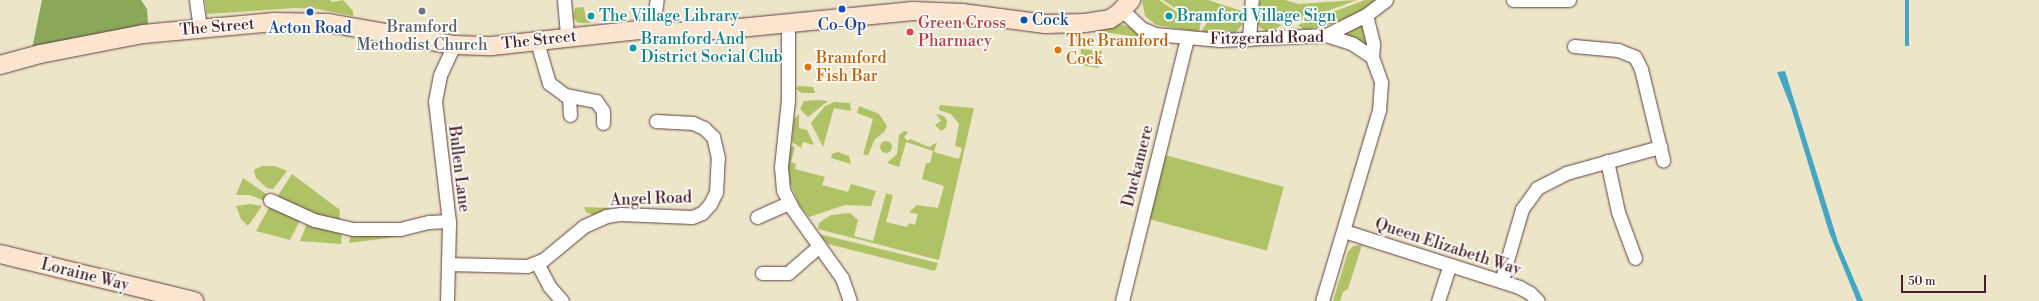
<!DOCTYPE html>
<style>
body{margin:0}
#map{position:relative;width:2039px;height:301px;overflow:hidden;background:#ece5c7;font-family:"Libre Bodoni",serif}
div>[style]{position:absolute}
.green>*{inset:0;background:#afc265;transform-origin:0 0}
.round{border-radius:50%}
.forest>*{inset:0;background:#8ba85a}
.water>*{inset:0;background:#44a6c4;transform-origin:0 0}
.roads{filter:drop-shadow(0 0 1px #623d42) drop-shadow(0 0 1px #623d42)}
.street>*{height:13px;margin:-6.5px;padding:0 6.5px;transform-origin:6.5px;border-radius:6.5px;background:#fff}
.secondary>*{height:18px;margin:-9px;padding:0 9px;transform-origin:9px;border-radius:9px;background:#fce5cf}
.dots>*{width:11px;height:11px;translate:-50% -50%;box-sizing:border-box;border:2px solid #fdfcf7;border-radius:50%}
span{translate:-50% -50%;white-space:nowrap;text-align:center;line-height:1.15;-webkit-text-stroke:3.5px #fdfcf7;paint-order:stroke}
.culture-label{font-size:16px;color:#0d838f}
.left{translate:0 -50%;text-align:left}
.transit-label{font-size:16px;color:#164399}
.health-label{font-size:16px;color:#be3a42}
.street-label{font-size:16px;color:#4a1f2b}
.worship-label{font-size:16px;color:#5b616d}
.food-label{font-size:16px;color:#c56008}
.scale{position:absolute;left:1901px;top:275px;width:85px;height:18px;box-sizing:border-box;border:2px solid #4a1f2b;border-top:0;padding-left:5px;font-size:12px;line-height:14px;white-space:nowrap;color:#4a1f2b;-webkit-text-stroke:3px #fdfcf7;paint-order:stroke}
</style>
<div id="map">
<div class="green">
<i style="clip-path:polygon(205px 0,330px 0,332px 2px,343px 0,353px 11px,353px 16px,317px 9px,295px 8px,207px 14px)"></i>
<i style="clip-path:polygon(1142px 0,1159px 0,1183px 16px,1202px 17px,1199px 32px,1156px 25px,1145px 16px)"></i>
<i style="clip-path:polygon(1163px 0,1208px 0,1242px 11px,1242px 15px,1184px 14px)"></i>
<i style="clip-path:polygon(1260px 0,1285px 0,1298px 4px,1357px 0,1297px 22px,1257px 16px)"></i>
<i style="clip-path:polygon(1365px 0,1378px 0,1363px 12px,1336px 23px,1304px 30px,1298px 25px)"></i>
<i style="clip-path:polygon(584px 7px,585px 14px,589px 18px,590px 23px,578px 23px,573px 17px,575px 8px)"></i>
<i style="clip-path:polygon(1210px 17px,1245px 18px,1242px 25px,1235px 33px,1200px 34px)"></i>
<i style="clip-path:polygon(1255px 19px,1272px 22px,1282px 25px,1275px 29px,1275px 32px,1268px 32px,1259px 27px)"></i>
<i style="clip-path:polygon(1120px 24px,1130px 27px,1140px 34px,1139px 37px,1089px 30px)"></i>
<i style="clip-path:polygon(1360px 24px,1364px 24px,1366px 45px,1342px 34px)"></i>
<i style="clip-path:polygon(1081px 49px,1102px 51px,1098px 68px,1080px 65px)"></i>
<i style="clip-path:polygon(798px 86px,813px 87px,815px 93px,802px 93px,796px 89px)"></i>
<i style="clip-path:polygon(804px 101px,817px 100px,828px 101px,808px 117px,800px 109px)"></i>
<i style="clip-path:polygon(834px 102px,850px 103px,851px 111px,834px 108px,823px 147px,811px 123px,825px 106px)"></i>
<i style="clip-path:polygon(940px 105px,974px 108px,939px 260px,818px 229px,819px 223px,831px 215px,850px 213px,858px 220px,854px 236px,873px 241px,886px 193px,893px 195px,886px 222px,907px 227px,909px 223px,915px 225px,918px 214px,909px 212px,917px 205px,938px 208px,944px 186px,922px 179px,926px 163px,930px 163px,933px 151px,906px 142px,899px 167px,887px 163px,897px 154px,899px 135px,904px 131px,908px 132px,904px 137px,908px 141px,910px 139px,929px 147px,937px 142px,934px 152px,959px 159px,962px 148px,955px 146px,959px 124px,951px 114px,939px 110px)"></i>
<i style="clip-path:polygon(859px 106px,879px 114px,887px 126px,884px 132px,875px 139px,868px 155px,863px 155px,873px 119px,857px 113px)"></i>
<i style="clip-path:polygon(799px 114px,799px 128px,807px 130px,814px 145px,803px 142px,801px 148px,792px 142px,794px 119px)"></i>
<i style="clip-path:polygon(936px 114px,944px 116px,947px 121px,946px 128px,941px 131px,935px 125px,941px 121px)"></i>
<i class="round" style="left:880px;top:141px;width:12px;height:12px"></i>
<i style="clip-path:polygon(791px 146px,795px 147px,791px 162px,796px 164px,795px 169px,825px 177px,822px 185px,848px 192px,851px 184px,876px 191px,871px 206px,845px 205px,809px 217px,800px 206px,790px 183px,787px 161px)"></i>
<i style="clip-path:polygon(838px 152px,849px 156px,851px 164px,831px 158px,832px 154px)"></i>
<i style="left:1165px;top:155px;width:123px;height:66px;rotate:15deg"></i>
<i style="clip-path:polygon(262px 166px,275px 166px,287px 171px,273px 189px,267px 188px,256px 178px,254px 170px)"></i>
<i style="clip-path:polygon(292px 174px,340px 210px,339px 224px,277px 197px)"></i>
<i style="clip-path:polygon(243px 178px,269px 196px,265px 201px,250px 195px,236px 195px)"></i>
<i style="clip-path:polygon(250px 204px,262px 206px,248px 226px,241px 219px,236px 206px)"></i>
<i style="clip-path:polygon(270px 206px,301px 218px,290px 240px,256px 231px)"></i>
<i style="clip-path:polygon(584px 207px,609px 208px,609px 211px,593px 215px,586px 212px)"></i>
<i style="clip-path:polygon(308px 221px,342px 231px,341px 244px,300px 241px)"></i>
<i style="clip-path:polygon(351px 232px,395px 233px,396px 237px,349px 243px)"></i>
<i style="clip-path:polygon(819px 234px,938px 263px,935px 271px,828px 244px)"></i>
<i style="clip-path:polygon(1362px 245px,1348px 289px,1343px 292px,1340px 301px,1333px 301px,1348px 252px,1353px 246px)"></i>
</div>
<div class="forest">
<i style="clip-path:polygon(42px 0,141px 0,147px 9px,148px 23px,145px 27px,32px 49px)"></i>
</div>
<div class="water">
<i style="left:1905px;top:0;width:4px;height:46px"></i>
<i style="clip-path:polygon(1785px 71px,1838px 242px,1863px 301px,1857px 301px,1829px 232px,1791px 107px,1777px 72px)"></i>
</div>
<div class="roads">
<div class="street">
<i style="left:196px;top:0;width:28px;rotate:82deg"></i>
<i style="left:564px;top:0;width:37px;rotate:85deg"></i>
<i style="left:1513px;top:0;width:56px"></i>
<i style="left:1122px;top:10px;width:26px;rotate:43deg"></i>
<i style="left:1141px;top:28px;width:15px;rotate:23deg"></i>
<i style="left:1155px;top:34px;width:65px;rotate:5.3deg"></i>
<i style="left:1220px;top:40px;width:106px;rotate:-2.7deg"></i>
<i style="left:1326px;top:35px;width:28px;rotate:18deg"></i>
<i style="left:1353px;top:44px;width:23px;rotate:34deg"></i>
<i style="left:1372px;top:57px;width:27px;rotate:70deg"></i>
<i style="left:1381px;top:82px;width:28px;rotate:94deg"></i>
<i style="left:1379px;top:110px;width:199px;rotate:106.6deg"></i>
<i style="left:1366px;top:15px;width:30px;rotate:76deg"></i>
<i style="left:1373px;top:44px;width:13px;rotate:94deg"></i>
<i style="left:788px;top:22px;width:78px;rotate:90deg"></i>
<i style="left:788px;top:100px;width:67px;rotate:96deg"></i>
<i style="left:781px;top:167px;width:23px;rotate:85deg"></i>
<i style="left:783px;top:190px;width:20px;rotate:63deg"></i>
<i style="left:792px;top:208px;width:86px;rotate:54.5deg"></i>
<i style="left:842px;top:278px;width:24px;rotate:71deg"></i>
<i style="left:652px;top:30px;width:30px;rotate:-81deg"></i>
<i style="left:1326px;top:35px;width:45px;rotate:-26.6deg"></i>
<i style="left:1366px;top:15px;width:25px;rotate:-37deg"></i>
<i style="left:1249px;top:39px;width:39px;rotate:-86deg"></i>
<i style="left:537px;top:42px;width:43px;rotate:73.7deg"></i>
<i style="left:549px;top:83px;width:20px;rotate:37deg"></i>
<i style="left:565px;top:95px;width:32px;rotate:11deg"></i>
<i style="left:596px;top:101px;width:12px;rotate:55deg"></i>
<i style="left:603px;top:111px;width:12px;rotate:90deg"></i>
<i style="left:1574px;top:46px;width:44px;rotate:5.2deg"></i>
<i style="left:1618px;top:50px;width:18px;rotate:22deg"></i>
<i style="left:1635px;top:57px;width:13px;rotate:63deg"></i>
<i style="left:1641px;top:69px;width:94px;rotate:76.4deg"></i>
<i style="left:569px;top:96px;width:19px;rotate:87deg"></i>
<i style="left:1607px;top:161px;width:52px;rotate:77.8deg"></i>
<i style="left:1618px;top:212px;width:49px;rotate:69.7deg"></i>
<i style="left:270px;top:200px;width:48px;rotate:24.4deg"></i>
<i style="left:314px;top:220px;width:40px;rotate:13deg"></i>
<i style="left:353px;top:229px;width:47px"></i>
<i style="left:400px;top:229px;width:30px;rotate:-14deg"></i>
<i style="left:429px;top:222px;width:19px;rotate:-3deg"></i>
<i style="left:757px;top:217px;width:35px;rotate:-24deg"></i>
<i style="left:1344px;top:231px;width:184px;rotate:17.7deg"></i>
<i style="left:1519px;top:287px;width:13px;rotate:29deg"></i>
<i style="left:1530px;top:293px;width:11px;rotate:45deg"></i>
<i style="left:537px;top:263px;width:26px;rotate:62deg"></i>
<i style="left:549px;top:286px;width:20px;rotate:49deg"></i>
<i style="left:448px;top:264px;width:79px;rotate:1.5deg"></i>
<i style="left:527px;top:266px;width:17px;rotate:-21deg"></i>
<i style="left:543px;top:260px;width:53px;rotate:-39.7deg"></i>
<i style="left:584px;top:226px;width:24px;rotate:-24deg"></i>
<i style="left:606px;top:216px;width:15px;rotate:-8deg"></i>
<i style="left:621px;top:214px;width:71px;rotate:2.4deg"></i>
<i style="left:692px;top:217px;width:11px;rotate:-22deg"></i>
<i style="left:702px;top:213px;width:12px;rotate:-48deg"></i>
<i style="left:710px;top:204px;width:13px;rotate:-63deg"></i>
<i style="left:716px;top:192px;width:34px;rotate:-87deg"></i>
<i style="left:718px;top:158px;width:22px;rotate:-103deg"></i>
<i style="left:713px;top:137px;width:13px;rotate:-135deg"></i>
<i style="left:704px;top:128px;width:12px;rotate:-156deg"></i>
<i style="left:693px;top:123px;width:37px;rotate:-177deg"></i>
<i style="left:762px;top:273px;width:26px"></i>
<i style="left:788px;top:273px;width:41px;rotate:-41.1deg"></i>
<i style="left:1501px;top:281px;width:75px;rotate:-73.7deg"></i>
<i style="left:1522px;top:209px;width:26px;rotate:-54deg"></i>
<i style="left:1537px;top:188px;width:33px;rotate:-27deg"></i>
<i style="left:1566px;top:173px;width:98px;rotate:-15.5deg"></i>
<i style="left:447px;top:301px;width:79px;rotate:-88.5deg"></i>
<i style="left:449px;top:222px;width:122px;rotate:-96.6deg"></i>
<i style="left:435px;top:101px;width:26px;rotate:-79deg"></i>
<i style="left:440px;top:75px;width:33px;rotate:-65deg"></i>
<i style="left:1122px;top:301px;width:271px;rotate:-76.1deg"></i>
<i style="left:1438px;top:301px;width:38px;rotate:-72deg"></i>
</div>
<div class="secondary">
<i style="left:0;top:65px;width:41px;rotate:-15.4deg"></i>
<i style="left:40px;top:54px;width:105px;rotate:-11deg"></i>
<i style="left:143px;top:34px;width:132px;rotate:-5.2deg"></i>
<i style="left:274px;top:22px;width:55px;rotate:1deg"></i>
<i style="left:329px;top:23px;width:127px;rotate:10deg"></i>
<i style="left:454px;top:45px;width:38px;rotate:2deg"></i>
<i style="left:492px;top:46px;width:148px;rotate:-6.2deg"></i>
<i style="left:639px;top:30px;width:37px;rotate:3deg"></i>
<i style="left:676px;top:32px;width:53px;rotate:-3.2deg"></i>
<i style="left:729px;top:29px;width:185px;rotate:-5.6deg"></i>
<i style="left:913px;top:11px;width:49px;rotate:2.3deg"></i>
<i style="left:962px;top:13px;width:84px;rotate:7.5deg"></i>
<i style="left:1045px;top:24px;width:40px;rotate:-1.4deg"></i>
<i style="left:1085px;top:23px;width:25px;rotate:-9deg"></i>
<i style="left:1110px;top:19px;width:11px;rotate:-34deg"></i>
<i style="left:1119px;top:13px;width:18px;rotate:-47deg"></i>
<i style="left:0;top:254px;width:200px;rotate:13.6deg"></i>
</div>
</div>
<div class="dots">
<i style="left:842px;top:9px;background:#1a4fb4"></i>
<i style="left:422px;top:11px;background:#6b7280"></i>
<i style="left:310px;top:12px;background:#1a4fb4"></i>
<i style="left:591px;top:16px;background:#0f9aa8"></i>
<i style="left:1169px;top:16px;background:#0f9aa8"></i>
<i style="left:1024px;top:20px;background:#1a4fb4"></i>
<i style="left:910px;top:32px;background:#e0444e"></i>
<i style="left:633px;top:48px;background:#0f9aa8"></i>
<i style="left:1058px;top:50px;background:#e8710a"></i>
<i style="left:808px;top:67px;background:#e8710a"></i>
</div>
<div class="culture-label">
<span class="left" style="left:599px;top:16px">The Village Library</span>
<span class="left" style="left:1177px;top:16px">Bramford Village Sign</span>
<span class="left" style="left:641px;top:48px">Bramford And<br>District Social Club</span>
</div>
<div class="transit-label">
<span class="left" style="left:1032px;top:20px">Cock</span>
<span style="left:842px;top:25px">Co-Op</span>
<span style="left:310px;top:28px">Acton Road</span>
</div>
<div class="health-label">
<span class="left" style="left:918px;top:32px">Green Cross<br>Pharmacy</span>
</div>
<div class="street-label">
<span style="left:217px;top:27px;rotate:-5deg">The Street</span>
<span style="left:1267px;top:38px;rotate:-1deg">Fitzgerald Road</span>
<span style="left:539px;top:40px;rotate:-6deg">The Street</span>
<span style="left:1138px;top:166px;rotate:-76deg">Duckamere</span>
<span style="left:459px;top:169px;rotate:83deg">Bullen Lane</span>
<span style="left:651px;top:199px;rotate:-2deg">Angel Road</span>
<span style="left:1448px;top:247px;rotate:18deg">Queen Elizabeth Way</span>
<span style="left:85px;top:275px;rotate:14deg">Loraine Way</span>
</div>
<div class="worship-label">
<span style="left:422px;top:36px">Bramford<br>Methodist Church</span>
</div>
<div class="food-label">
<span class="left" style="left:1066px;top:50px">The Bramford<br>Cock</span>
<span class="left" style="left:816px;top:67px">Bramford<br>Fish Bar</span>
</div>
<div class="scale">50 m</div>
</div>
